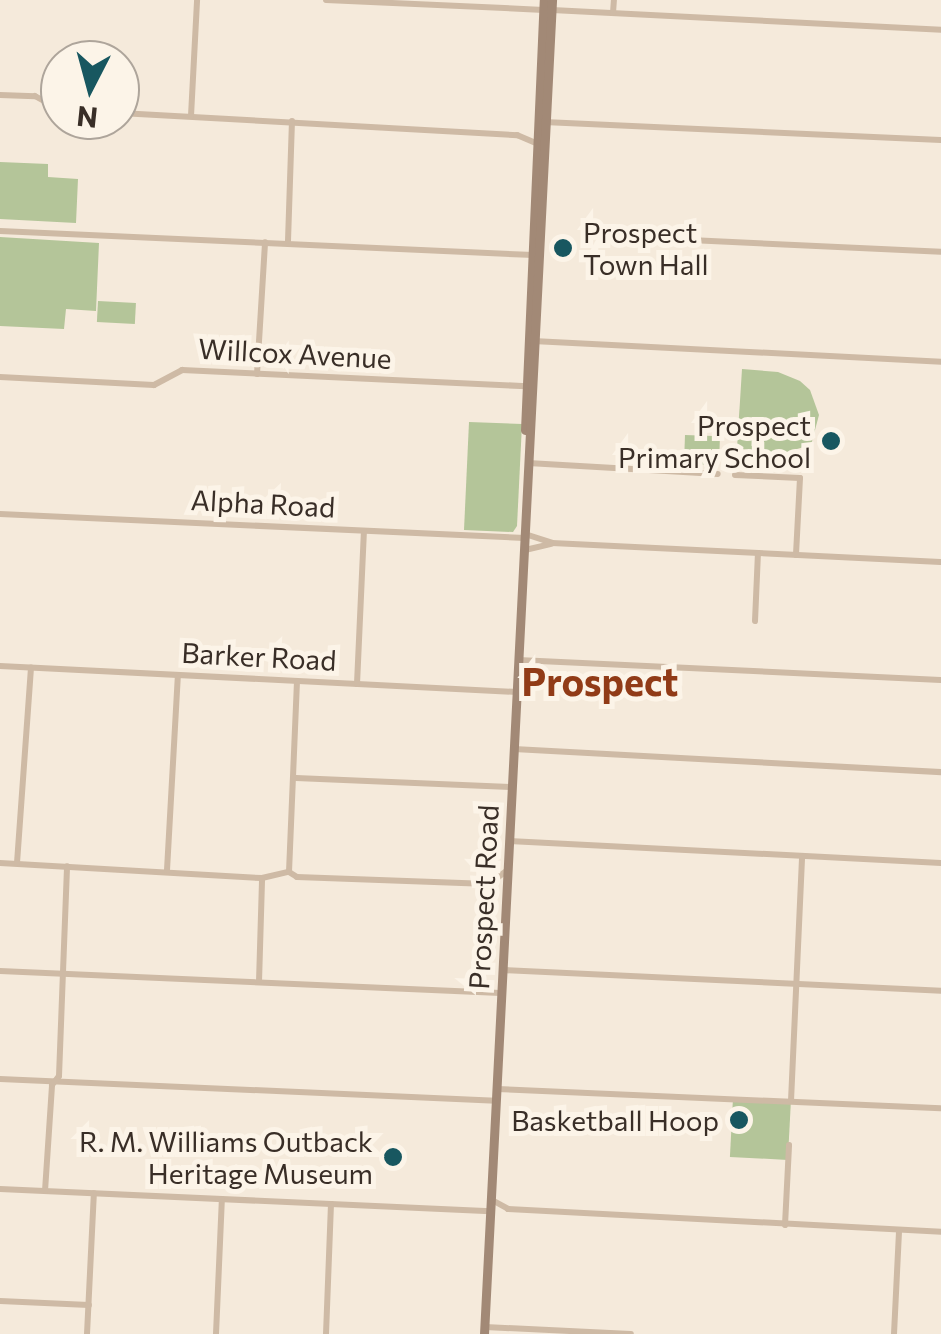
<!DOCTYPE html>
<style>
body{margin:0}
#map{position:relative;width:941px;height:1334px;overflow:hidden;background:#f5eadb;font-family:Commissioner,sans-serif}
div>[style]{position:absolute}
.green>*{inset:0;background:#b4c599;transform-origin:0 0}
.minor>*{height:6px;margin:-3px;padding:0 3px;transform-origin:3px;border-radius:3px;background:#cebaa5}
.secondary>*{height:9px;margin:-4.5px;padding:0 4.5px;transform-origin:4.5px;border-radius:4.5px;background:#a28976}
.dots>*{width:28px;height:28px;translate:-50% -50%;box-sizing:border-box;border:5px solid #fcf4e8;border-radius:50%}
span{translate:-50% -50%;white-space:nowrap;text-align:center;line-height:1.15;-webkit-text-stroke:10px #fcf4e8;paint-order:stroke}
.poi-label{font-size:28px;color:#392e27}
.left{translate:0 -50%;text-align:left}
.right{translate:-100% -50%;text-align:right}
.street-label{font-size:28px;color:#392e27}
.district-label{font-size:38px;color:#913b17;font-weight:700}
.north{position:absolute;left:40px;top:40px;width:100px;height:100px;box-sizing:border-box;background:#fcf4e8;border:2px solid #aea59b;border-radius:50%;rotate:186deg;font-size:28px;font-weight:700;line-height:40px;text-align:center;color:#392e27}
.north::after{content:'';display:block;margin:auto;width:35px;height:45px;background:#185760;clip-path:polygon(50% 0,100% 100%,50% 72%,0 100%)}
</style>
<div id="map">
<div class="green">
<i style="clip-path:polygon(0 162px,48px 164px,48px 177px,78px 179px,76px 223px,0 219px)"></i>
<i style="clip-path:polygon(0 237px,99px 243px,96px 311px,66px 309px,64px 329px,0 326px)"></i>
<i style="left:98px;top:301px;width:38px;height:21px;rotate:3deg"></i>
<i style="clip-path:polygon(742px 369px,778px 372px,800px 381px,810px 390px,819px 415px,811px 445px,776px 455px,737px 448px)"></i>
<i style="clip-path:polygon(469px 422px,522px 424px,517px 526px,513px 532px,464px 530px)"></i>
<i style="left:685px;top:435px;width:35px;height:29px;rotate:2deg"></i>
<i style="left:733px;top:1098px;width:58px;height:59px;rotate:3deg"></i>
</div>
<div class="minor">
<i style="left:326px;top:0;width:218px;rotate:2.6deg"></i>
<i style="left:552px;top:10px;width:390px;rotate:2.9deg"></i>
<i style="left:613px;top:13px;width:13px;rotate:-86deg"></i>
<i style="left:0;top:95px;width:35px;rotate:2deg"></i>
<i style="left:35px;top:96px;width:29px;rotate:29deg"></i>
<i style="left:120px;top:113px;width:398px;rotate:3.2deg"></i>
<i style="left:517px;top:135px;width:21px;rotate:23deg"></i>
<i style="left:191px;top:116px;width:116px;rotate:-87deg"></i>
<i style="left:544px;top:122px;width:397px;rotate:2.6deg"></i>
<i style="left:0;top:231px;width:534px;rotate:2.58deg"></i>
<i style="left:584px;top:235px;width:357px;rotate:2.7deg"></i>
<i style="left:288px;top:241px;width:120px;rotate:-88.1deg"></i>
<i style="left:533px;top:341px;width:409px;rotate:2.9deg"></i>
<i style="left:257px;top:374px;width:132px;rotate:-86.5deg"></i>
<i style="left:0;top:377px;width:154px;rotate:3deg"></i>
<i style="left:154px;top:385px;width:32px;rotate:-28deg"></i>
<i style="left:182px;top:370px;width:345px;rotate:2.7deg"></i>
<i style="left:528px;top:463px;width:190px;rotate:3.3deg"></i>
<i style="left:735px;top:475px;width:65px;rotate:2.6deg"></i>
<i style="left:800px;top:478px;width:77px;rotate:93deg"></i>
<i style="left:0;top:514px;width:525px;rotate:2.62deg"></i>
<i style="left:525px;top:534px;width:28px;rotate:18deg"></i>
<i style="left:552px;top:543px;width:389px;rotate:2.8deg"></i>
<i style="left:525px;top:550px;width:27px;rotate:-13deg"></i>
<i style="left:755px;top:621px;width:68px;rotate:-87.5deg"></i>
<i style="left:518px;top:660px;width:423px;rotate:2.7deg"></i>
<i style="left:0;top:666px;width:518px;rotate:2.88deg"></i>
<i style="left:357px;top:684px;width:153px;rotate:-87.4deg"></i>
<i style="left:514px;top:749px;width:428px;rotate:3.1deg"></i>
<i style="left:296px;top:778px;width:215px;rotate:2.4deg"></i>
<i style="left:509px;top:841px;width:433px;rotate:2.9deg"></i>
<i style="left:0;top:863px;width:262px;rotate:3.3deg"></i>
<i style="left:262px;top:878px;width:28px;rotate:-13deg"></i>
<i style="left:289px;top:872px;width:9px;rotate:32deg"></i>
<i style="left:297px;top:877px;width:192px;rotate:2.1deg"></i>
<i style="left:489px;top:884px;width:21px;rotate:-37deg"></i>
<i style="left:17px;top:863px;width:196px;rotate:-85.9deg"></i>
<i style="left:167px;top:870px;width:195px;rotate:-86.8deg"></i>
<i style="left:289px;top:872px;width:191px;rotate:-87.6deg"></i>
<i style="left:502px;top:970px;width:440px;rotate:2.7deg"></i>
<i style="left:0;top:971px;width:501px;rotate:2.51deg"></i>
<i style="left:259px;top:982px;width:103px;rotate:-88.3deg"></i>
<i style="left:0;top:1079px;width:496px;rotate:2.5deg"></i>
<i style="left:497px;top:1089px;width:444px;rotate:2.5deg"></i>
<i style="left:791px;top:1101px;width:245px;rotate:-87.4deg"></i>
<i style="left:0;top:1189px;width:491px;rotate:2.6deg"></i>
<i style="left:45px;top:1191px;width:106px;rotate:-86.2deg"></i>
<i style="left:52px;top:1085px;width:11px;rotate:-52deg"></i>
<i style="left:59px;top:1076px;width:210px;rotate:-87.8deg"></i>
<i style="left:492px;top:1200px;width:18px;rotate:29deg"></i>
<i style="left:508px;top:1209px;width:434px;rotate:3deg"></i>
<i style="left:785px;top:1225px;width:80px;rotate:-87.1deg"></i>
<i style="left:0;top:1301px;width:89px;rotate:2.6deg"></i>
<i style="left:485px;top:1327px;width:146px;rotate:2.7deg"></i>
<i style="left:87px;top:1334px;width:141px;rotate:-87.2deg"></i>
<i style="left:216px;top:1334px;width:135px;rotate:-87.5deg"></i>
<i style="left:326px;top:1334px;width:130px;rotate:-87.8deg"></i>
<i style="left:894px;top:1334px;width:104px;rotate:-87.2deg"></i>
</div>
<div class="secondary">
<i style="left:525px;top:430px;width:430px;rotate:-87.5deg"></i>
<i style="left:484px;top:1334px;width:1336px;rotate:-87.08deg"></i>
</div>
<div class="dots">
<i style="left:563px;top:248px;background:#185760"></i>
<i style="left:831px;top:441px;background:#185760"></i>
<i style="left:739px;top:1120px;background:#185760"></i>
<i style="left:393px;top:1157px;background:#185760"></i>
</div>
<div class="poi-label">
<span class="left" style="left:583px;top:248px">Prospect<br>Town Hall</span>
<span class="right" style="left:811px;top:441px">Prospect<br>Primary School</span>
<span class="right" style="left:719px;top:1120px">Basketball Hoop</span>
<span class="right" style="left:373px;top:1157px">R. M. Williams Outback<br>Heritage Museum</span>
</div>
<div class="street-label">
<span style="left:295px;top:353px;rotate:3deg">Willcox Avenue</span>
<span style="left:263px;top:503px;rotate:3deg">Alpha Road</span>
<span style="left:259px;top:656px;rotate:3deg">Barker Road</span>
<span style="left:483px;top:897px;rotate:-87deg">Prospect Road</span>
</div>
<div class="district-label">
<span style="left:600px;top:681px">Prospect</span>
</div>
<div class="north">N</div>
</div>
